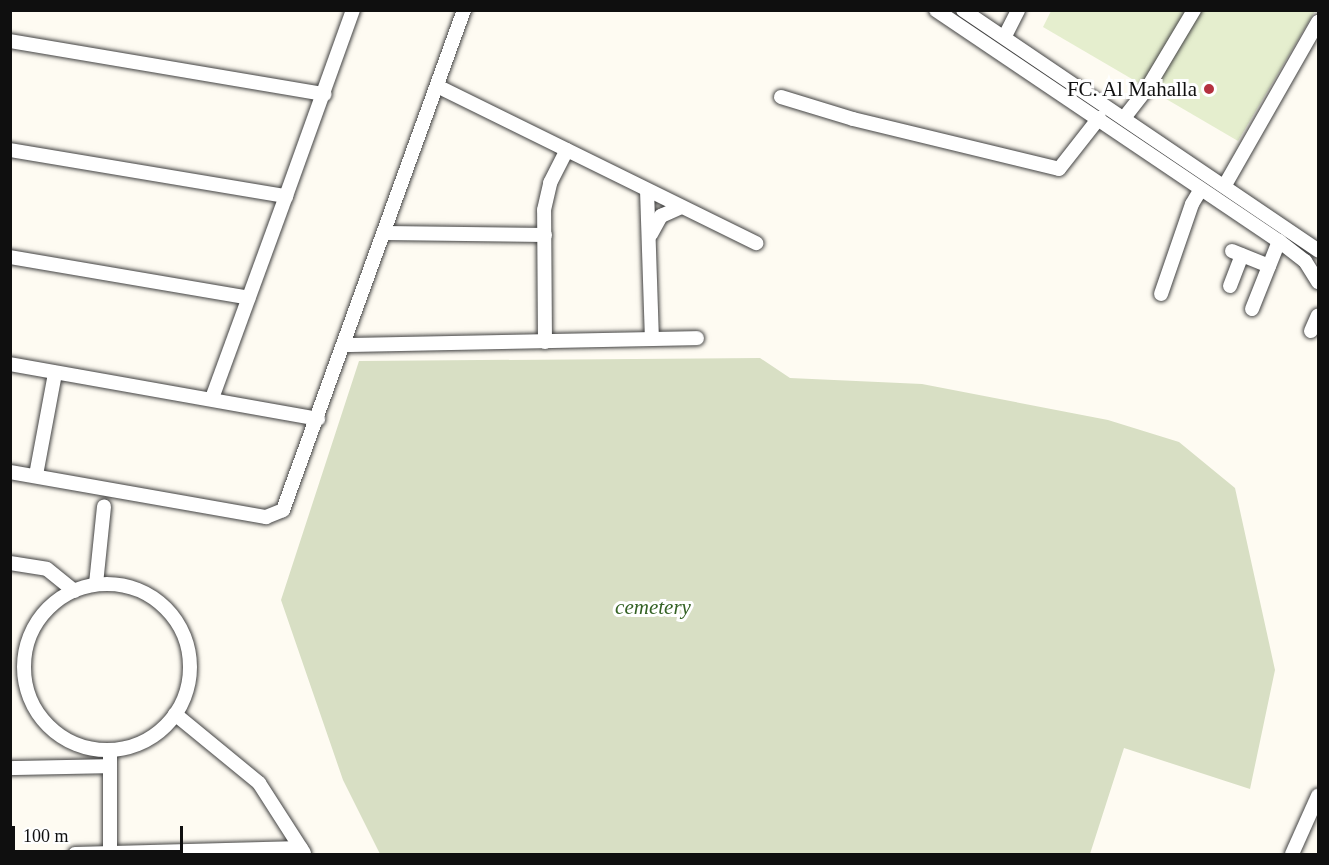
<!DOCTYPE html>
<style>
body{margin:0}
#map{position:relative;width:1329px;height:865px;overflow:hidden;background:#fefbf2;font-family:Georgia,serif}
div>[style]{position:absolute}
.cemetery>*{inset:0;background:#d8dfc4}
.pitch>*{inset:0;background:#e5eece}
.roads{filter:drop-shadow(0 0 2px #424242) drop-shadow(0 0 2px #424242)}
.minor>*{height:14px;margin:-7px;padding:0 7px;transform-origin:7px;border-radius:7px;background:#fff}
.minor>.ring{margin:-7px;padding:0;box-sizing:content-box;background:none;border:14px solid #fff;border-radius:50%}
.dots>*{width:16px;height:16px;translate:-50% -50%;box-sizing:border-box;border:3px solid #fff;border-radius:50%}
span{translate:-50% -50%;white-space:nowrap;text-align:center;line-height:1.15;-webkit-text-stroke:6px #fff;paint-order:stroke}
.poi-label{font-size:21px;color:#0f0f0f}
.right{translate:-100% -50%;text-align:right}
.park-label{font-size:21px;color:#346224;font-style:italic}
.frame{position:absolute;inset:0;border:12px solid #0f0f0f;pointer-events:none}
.scale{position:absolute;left:12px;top:826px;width:171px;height:27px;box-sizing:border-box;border:3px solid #0f0f0f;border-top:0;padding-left:8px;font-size:18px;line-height:21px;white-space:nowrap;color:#0f0f0f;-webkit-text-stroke:4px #fff;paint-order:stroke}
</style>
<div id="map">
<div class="cemetery">
<i style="clip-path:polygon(760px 358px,790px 378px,922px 384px,1108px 420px,1179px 442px,1235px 488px,1275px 670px,1250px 789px,1124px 748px,1090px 854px,380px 854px,343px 780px,281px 600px,359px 361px)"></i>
</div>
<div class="pitch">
<i style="clip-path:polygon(1051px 11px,1315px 11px,1238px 141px,1043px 27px)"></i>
</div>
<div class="roads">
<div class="minor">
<i style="left:936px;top:10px;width:414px;rotate:34deg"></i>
<i style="left:1279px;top:241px;width:33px;rotate:38deg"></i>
<i style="left:1305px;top:261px;width:25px;rotate:58deg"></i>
<i style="left:963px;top:10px;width:429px;rotate:34.1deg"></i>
<i style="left:1005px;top:36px;width:29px;rotate:-63deg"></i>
<i style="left:10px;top:41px;width:319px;rotate:9.6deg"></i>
<i style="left:437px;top:86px;width:356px;rotate:26.2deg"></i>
<i style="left:781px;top:97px;width:75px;rotate:17deg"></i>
<i style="left:853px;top:119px;width:212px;rotate:13.6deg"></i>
<i style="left:1059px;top:169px;width:65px;rotate:-51.9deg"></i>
<i style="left:1124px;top:118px;width:39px;rotate:-52deg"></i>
<i style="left:1148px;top:87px;width:90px;rotate:-59.1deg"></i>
<i style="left:10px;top:150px;width:280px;rotate:9.5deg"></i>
<i style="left:286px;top:196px;width:215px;rotate:110.1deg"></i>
<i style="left:1225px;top:185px;width:188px;rotate:-60.3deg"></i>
<i style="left:647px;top:190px;width:149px;rotate:88.1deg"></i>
<i style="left:286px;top:196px;width:198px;rotate:-70.2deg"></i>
<i style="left:385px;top:233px;width:160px;rotate:0.7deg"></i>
<i style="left:651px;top:234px;width:21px;rotate:-61deg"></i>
<i style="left:661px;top:216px;width:22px;rotate:-24deg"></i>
<i style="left:1232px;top:251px;width:40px;rotate:22deg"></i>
<i style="left:10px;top:257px;width:242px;rotate:9.7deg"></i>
<i style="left:1230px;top:286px;width:33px;rotate:-69deg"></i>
<i style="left:1161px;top:294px;width:95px;rotate:-71deg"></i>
<i style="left:1192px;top:204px;width:17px;rotate:-59deg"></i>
<i style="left:1252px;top:309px;width:73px;rotate:-68.3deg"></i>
<i style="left:1311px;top:331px;width:17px;rotate:-66deg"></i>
<i style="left:545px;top:342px;width:132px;rotate:-90.4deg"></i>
<i style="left:544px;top:210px;width:28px;rotate:-77deg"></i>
<i style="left:550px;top:183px;width:37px;rotate:-63deg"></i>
<i style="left:345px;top:345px;width:352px;rotate:-1.1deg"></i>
<i style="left:10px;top:364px;width:313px;rotate:10.1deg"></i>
<i style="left:10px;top:472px;width:260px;rotate:10deg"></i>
<i style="left:266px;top:517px;width:18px;rotate:-22deg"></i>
<i style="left:283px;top:510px;width:532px;rotate:-70.1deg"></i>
<i style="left:36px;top:475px;width:104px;rotate:-79.4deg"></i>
<i style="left:10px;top:563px;width:37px;rotate:9deg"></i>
<i style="left:47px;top:569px;width:35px;rotate:39deg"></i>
<i style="left:96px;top:584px;width:78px;rotate:-84.1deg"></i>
<i class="ring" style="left:24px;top:584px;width:152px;height:152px"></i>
<i style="left:175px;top:714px;width:109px;rotate:39.4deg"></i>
<i style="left:259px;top:783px;width:83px;rotate:57.3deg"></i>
<i style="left:110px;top:750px;width:104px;rotate:90deg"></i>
<i style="left:10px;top:768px;width:100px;rotate:-1.1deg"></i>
<i style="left:75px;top:854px;width:226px;rotate:-1.5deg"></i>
<i style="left:1292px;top:854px;width:64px;rotate:-65.9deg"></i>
</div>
</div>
<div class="dots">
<i style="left:1209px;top:89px;background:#b4313f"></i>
</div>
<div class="poi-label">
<span class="right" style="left:1197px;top:89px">FC. Al Mahalla</span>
</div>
<div class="park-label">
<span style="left:653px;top:607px">cemetery</span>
</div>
<div class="frame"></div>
<div class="scale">100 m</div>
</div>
